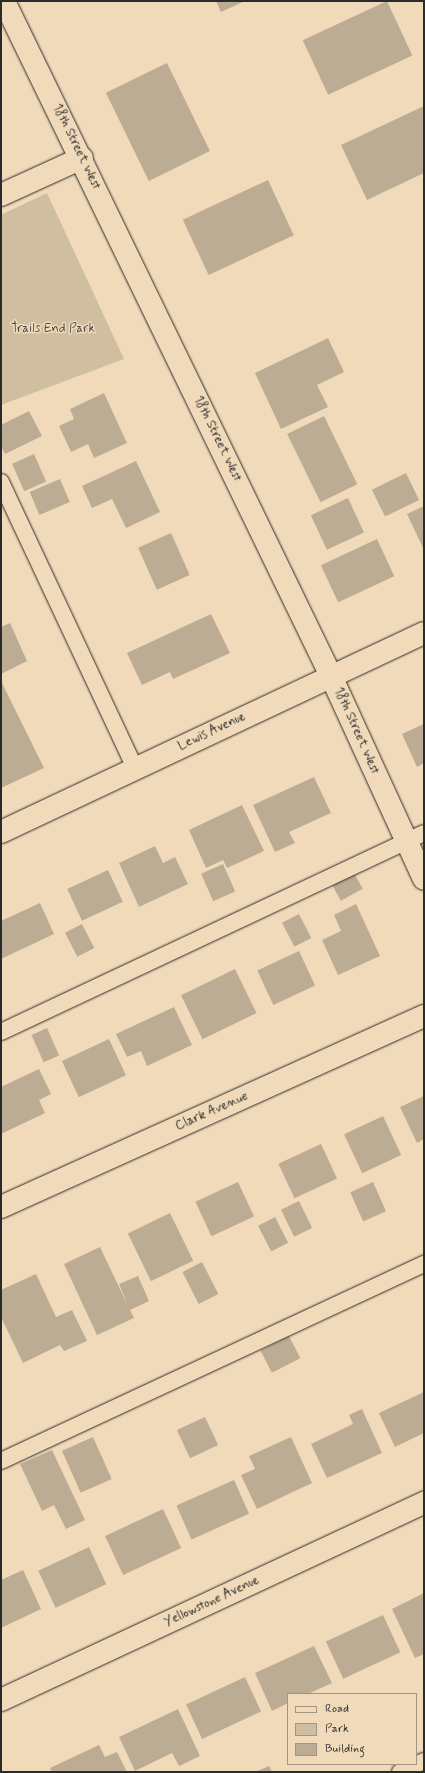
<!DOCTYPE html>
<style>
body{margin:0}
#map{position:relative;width:425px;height:1773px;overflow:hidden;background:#f0dab9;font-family:Mynerve,sans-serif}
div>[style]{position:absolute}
.green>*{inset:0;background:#d0bea1}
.building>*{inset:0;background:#bdac94;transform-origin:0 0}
.roads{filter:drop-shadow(0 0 1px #2b2b2b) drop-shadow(0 0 1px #2b2b2b)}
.service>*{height:16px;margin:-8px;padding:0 8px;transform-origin:8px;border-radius:8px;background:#f0dab9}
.minor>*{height:22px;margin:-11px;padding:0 11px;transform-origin:11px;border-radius:11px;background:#f0dab9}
.tertiary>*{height:22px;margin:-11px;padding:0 11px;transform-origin:11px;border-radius:11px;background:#f0dab9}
span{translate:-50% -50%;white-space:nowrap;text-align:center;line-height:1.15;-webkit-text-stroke:3px #f0dab9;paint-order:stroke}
.street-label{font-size:13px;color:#2b2b2b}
.park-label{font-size:13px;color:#4c4843}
.frame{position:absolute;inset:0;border:2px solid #2b2b2b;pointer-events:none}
.legend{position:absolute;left:287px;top:1693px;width:130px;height:72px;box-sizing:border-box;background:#f0dab9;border:1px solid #a19480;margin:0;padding:5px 7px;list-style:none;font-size:12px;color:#2b2b2b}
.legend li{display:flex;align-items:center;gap:8px;height:20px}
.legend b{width:20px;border:1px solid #a19480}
</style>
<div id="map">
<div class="green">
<i style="clip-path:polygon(47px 193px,124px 359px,1px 405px,1px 215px)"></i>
</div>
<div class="building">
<i style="clip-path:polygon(216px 1px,245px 1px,221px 12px)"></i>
<i style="left:387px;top:1px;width:60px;height:93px;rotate:65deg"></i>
<i style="left:167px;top:63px;width:98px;height:68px;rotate:64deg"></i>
<i style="clip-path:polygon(424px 106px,424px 173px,367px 200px,341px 145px)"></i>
<i style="left:268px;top:180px;width:61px;height:94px;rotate:65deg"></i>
<i style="clip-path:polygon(328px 338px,344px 372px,317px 385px,328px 407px,281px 429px,255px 373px)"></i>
<i style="clip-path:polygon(104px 393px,127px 443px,94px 458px,88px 444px,71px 452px,59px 426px,74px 419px,70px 409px)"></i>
<i style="clip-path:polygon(29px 411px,42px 436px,5px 454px,1px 446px,1px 425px)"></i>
<i style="left:324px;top:416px;width:76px;height:41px;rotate:64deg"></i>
<i style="left:34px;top:454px;width:30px;height:24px;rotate:66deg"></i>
<i style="clip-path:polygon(136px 461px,160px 512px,126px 528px,112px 499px,92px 508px,82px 486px)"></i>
<i style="left:406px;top:473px;width:30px;height:38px;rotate:64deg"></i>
<i style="left:60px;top:479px;width:25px;height:33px;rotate:67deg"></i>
<i style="left:348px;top:498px;width:38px;height:41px;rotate:65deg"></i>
<i style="clip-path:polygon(424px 506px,424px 550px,407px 514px)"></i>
<i style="left:171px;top:533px;width:46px;height:36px;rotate:66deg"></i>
<i style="left:377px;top:539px;width:41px;height:62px;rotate:65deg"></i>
<i style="clip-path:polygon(211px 614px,230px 653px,173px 679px,170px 672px,142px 685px,127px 653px)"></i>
<i style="clip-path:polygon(10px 623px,27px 661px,1px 674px,1px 627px)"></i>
<i style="clip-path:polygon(1px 681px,44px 768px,1px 788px)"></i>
<i style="clip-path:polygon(424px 724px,424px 763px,417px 767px,402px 734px)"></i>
<i style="clip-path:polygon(314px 777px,331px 813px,289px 832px,295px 843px,275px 852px,253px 805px)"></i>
<i style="clip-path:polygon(242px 805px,264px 851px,227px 868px,223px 860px,206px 868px,189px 830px)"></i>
<i style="clip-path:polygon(155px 846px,163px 863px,175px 857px,188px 884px,139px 907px,119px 863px)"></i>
<i style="left:223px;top:864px;width:30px;height:24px;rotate:66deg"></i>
<i style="left:108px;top:870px;width:35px;height:45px;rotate:65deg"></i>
<i style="left:354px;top:873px;width:18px;height:25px;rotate:61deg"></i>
<i style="clip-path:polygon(40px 903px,54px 934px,1px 959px,1px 921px)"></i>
<i style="clip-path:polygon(356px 904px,380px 956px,338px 975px,322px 940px,341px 931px,334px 915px)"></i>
<i style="left:299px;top:914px;width:27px;height:19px;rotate:63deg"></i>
<i style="left:82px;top:924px;width:27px;height:19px;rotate:63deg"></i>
<i style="left:299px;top:951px;width:38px;height:46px;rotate:65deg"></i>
<i style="left:235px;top:969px;width:49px;height:60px;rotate:64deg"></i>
<i style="clip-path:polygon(174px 1007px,192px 1045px,147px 1066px,141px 1051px,127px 1057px,116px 1034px)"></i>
<i style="left:47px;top:1028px;width:30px;height:17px;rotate:66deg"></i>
<i style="left:109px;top:1039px;width:40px;height:52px;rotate:65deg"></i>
<i style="clip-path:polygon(39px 1069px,51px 1094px,39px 1100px,45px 1113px,1px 1134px,1px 1087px)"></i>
<i style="clip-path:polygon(424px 1096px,424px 1139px,417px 1143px,400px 1107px)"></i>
<i style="left:383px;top:1116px;width:43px;height:43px;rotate:65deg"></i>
<i style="left:321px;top:1144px;width:38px;height:47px;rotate:65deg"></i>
<i style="left:238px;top:1182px;width:38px;height:47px;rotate:65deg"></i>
<i style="left:373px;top:1182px;width:32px;height:25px;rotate:66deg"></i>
<i style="left:299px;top:1201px;width:30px;height:20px;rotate:64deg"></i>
<i style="left:170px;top:1213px;width:53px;height:47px;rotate:64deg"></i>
<i style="left:275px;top:1217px;width:29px;height:19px;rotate:63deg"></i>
<i style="clip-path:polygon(100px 1247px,128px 1306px,119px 1284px,138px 1276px,149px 1301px,130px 1310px,134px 1318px,97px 1335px,64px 1264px)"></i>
<i style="left:202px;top:1262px;width:36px;height:22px;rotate:63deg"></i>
<i style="clip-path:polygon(36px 1274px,56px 1317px,72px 1310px,87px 1341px,64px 1351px,60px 1345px,23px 1363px,1px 1317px,1px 1290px)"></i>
<i style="left:289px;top:1336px;width:25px;height:32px;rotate:63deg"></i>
<i style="clip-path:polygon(424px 1392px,424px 1433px,395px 1447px,379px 1413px)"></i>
<i style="clip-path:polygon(362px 1409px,382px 1453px,327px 1478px,311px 1444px,353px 1424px,349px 1415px)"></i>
<i style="left:205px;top:1417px;width:31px;height:31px;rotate:65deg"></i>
<i style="left:93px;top:1437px;width:46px;height:34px;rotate:66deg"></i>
<i style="clip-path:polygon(291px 1437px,312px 1483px,257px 1509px,241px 1475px,255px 1469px,249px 1456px)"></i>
<i style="clip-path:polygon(52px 1450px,85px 1520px,66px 1529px,54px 1505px,42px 1511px,20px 1464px)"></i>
<i style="left:234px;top:1480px;width:37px;height:63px;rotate:66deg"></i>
<i style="left:163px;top:1509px;width:43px;height:64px;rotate:65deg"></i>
<i style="left:89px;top:1547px;width:41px;height:56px;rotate:65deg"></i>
<i style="clip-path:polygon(23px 1570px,41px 1609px,1px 1628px,1px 1580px)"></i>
<i style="clip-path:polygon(424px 1593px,424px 1654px,415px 1658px,392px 1609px)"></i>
<i style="left:383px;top:1615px;width:41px;height:63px;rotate:65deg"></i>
<i style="clip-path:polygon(314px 1646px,332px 1683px,308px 1694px,288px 1694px,288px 1703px,272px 1711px,255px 1673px)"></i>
<i style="left:245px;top:1677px;width:38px;height:65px;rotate:65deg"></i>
<i style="clip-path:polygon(178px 1709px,200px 1756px,179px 1766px,172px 1753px,135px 1771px,119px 1737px)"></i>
<i style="clip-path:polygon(99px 1745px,105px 1757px,117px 1752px,127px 1772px,52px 1772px,50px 1768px)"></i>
<i style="clip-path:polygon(269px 1766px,272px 1772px,255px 1772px)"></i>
</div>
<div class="roads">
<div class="service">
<i style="left:1px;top:482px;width:316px;rotate:64.9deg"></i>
<i style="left:1px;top:1032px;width:467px;rotate:-25.2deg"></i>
<i style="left:1px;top:1461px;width:467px;rotate:-25deg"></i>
<i style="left:400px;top:1772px;width:26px;rotate:-25deg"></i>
</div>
<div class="minor">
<i style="left:4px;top:1px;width:750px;rotate:64.15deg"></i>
<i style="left:331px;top:676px;width:223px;rotate:65.4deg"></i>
<i style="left:1px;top:195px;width:89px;rotate:-24.6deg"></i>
<i style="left:1px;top:1207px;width:464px;rotate:-24.3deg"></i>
<i style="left:1px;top:1700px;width:467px;rotate:-25deg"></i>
</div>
<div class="tertiary">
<i style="left:1px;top:832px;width:467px;rotate:-25.2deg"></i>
</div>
</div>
<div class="street-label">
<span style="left:76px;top:147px;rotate:64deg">18th Street West</span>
<span style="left:217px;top:439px;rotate:64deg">18th Street West</span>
<span style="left:356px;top:731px;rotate:66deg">18th Street West</span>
<span style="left:212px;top:732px;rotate:-25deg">Lewis Avenue</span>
<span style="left:212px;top:1112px;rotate:-24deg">Clark Avenue</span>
<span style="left:212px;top:1602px;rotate:-25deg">Yellowstone Avenue</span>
</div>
<div class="park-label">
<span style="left:53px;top:329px">Trails End Park</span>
</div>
<div class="frame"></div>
<ul class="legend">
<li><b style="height:5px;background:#f0dab9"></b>Road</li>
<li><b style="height:11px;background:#d0bea1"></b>Park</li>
<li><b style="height:11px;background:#bdac94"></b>Building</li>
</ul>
</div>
